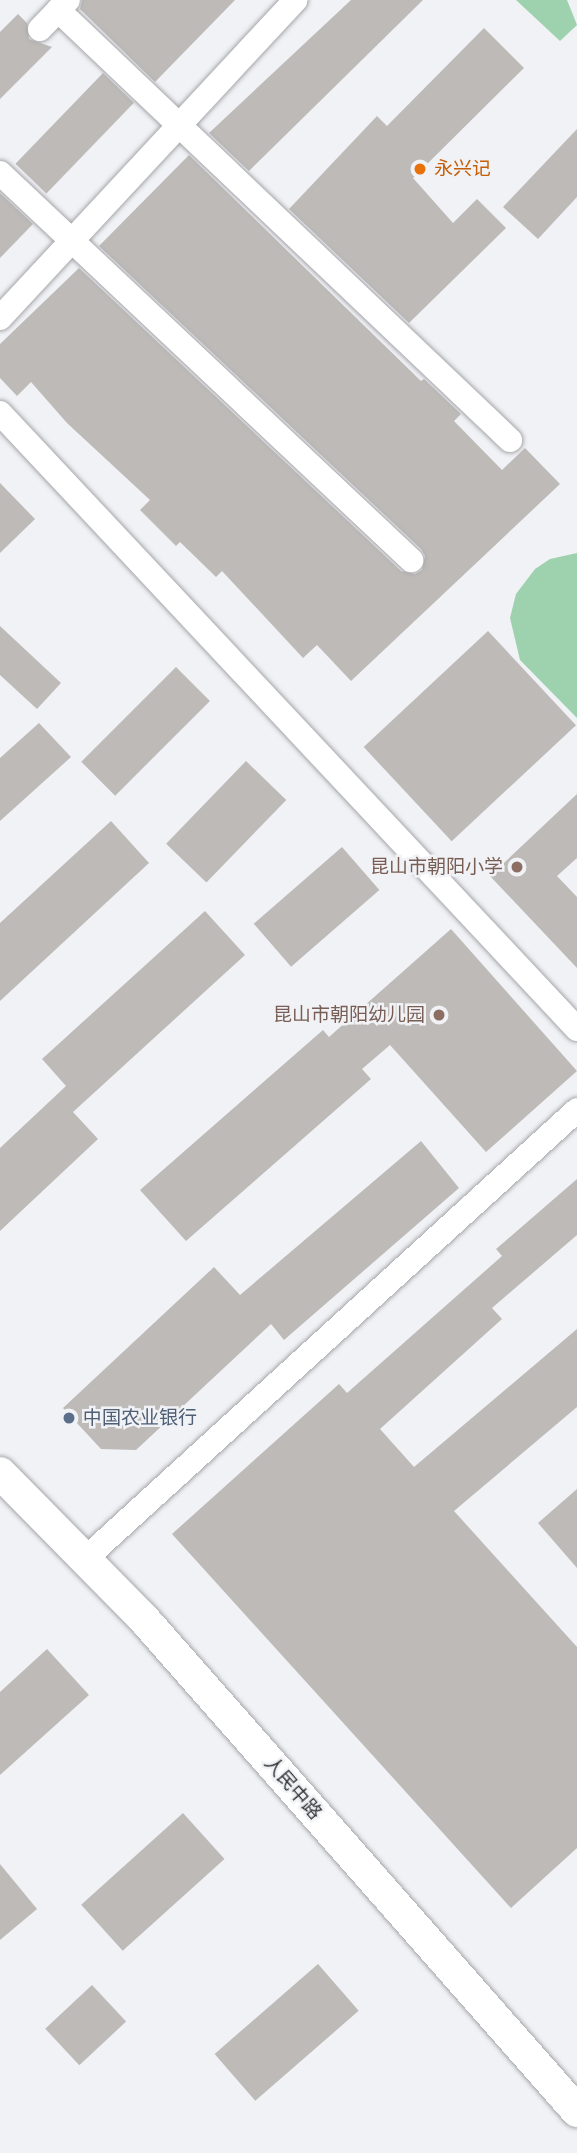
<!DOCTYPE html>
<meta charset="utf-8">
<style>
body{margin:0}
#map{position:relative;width:577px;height:2153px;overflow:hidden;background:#f1f2f6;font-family:Cabin,"Noto Sans SC",sans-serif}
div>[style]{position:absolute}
.green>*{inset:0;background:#9ed1ad}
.building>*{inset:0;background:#bdbab8;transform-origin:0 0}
.roads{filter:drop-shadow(0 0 2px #a5a6a9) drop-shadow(0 0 2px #a5a6a9)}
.minor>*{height:24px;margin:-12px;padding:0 12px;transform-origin:12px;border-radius:12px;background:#fff}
.tertiary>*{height:32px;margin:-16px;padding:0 16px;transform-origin:16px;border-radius:16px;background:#fff}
.dots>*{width:19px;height:19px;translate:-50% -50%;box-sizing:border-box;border:4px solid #f1f2f6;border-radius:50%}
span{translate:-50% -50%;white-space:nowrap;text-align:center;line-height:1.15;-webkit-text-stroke:5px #f1f2f6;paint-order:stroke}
.food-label{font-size:19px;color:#c56008}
.left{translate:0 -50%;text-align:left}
.education-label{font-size:19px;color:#785e54}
.right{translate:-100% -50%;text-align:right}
.service-label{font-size:19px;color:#4e5e75}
.street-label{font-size:19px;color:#323334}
</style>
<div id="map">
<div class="green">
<i style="clip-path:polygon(516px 0,567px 0,577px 25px,560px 41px)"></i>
<i style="clip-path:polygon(577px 553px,577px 718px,520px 660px,510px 618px,516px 594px,535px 569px,550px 559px)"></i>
</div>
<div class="building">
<i style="clip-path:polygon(82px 0,235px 0,155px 82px,80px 9px)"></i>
<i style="clip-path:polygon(351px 0,423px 0,249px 171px,209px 133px)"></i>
<i style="clip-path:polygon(18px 14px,27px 23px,29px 39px,52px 47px,0 99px,0 32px)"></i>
<i style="clip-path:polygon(484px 28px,524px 68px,413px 178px,453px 223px,477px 199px,506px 228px,409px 323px,289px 209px,377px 116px,387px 126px)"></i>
<i style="left:103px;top:73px;width:43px;height:126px;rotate:44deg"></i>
<i style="clip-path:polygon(577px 129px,577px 197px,538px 239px,503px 207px)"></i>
<i style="clip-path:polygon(189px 155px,421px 381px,424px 379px,461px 414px,454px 421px,502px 470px,525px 448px,560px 484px,351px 681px,317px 645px,303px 658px,222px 571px,216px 577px,180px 542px,176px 546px,140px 510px,150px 500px,67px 423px,31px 382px,17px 396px,0 378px,0 344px,79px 268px,401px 571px,415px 574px,422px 570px,425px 556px,421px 549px,99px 246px)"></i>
<i style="clip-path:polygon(0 193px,33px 224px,0 258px)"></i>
<i style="clip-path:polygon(0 483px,35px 519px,0 553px)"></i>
<i style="clip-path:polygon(0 626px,61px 683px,37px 709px,0 675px)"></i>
<i style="left:488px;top:631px;width:129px;height:170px;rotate:47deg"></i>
<i style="left:176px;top:667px;width:48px;height:134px;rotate:45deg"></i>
<i style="clip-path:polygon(39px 723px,71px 757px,0 821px,0 758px)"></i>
<i style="left:246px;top:761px;width:56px;height:115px;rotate:44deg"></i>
<i style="clip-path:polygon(577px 794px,577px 858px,557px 876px,577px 897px,577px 968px,490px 876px)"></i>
<i style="clip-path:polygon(111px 821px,149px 863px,0 1001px,0 923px)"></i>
<i style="left:342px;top:847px;width:57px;height:117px;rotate:49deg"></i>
<i style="clip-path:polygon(205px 911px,245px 955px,73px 1112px,98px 1139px,0 1231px,0 1148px,66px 1086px,42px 1059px)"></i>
<i style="clip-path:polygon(451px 929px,577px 1071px,486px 1152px,390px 1045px,362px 1069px,371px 1079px,186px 1241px,140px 1190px,323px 1030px,329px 1037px)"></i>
<i style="clip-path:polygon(421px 1141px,459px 1188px,284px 1340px,271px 1324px,136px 1450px,101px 1449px,63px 1408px,214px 1267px,240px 1295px)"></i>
<i style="clip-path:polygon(577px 1179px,577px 1235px,492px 1308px,502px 1319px,380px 1429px,414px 1467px,577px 1329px,577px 1407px,454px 1511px,577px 1647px,577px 1848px,511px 1908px,172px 1534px,339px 1384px,347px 1393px,502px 1256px,496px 1249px)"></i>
<i style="clip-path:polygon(577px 1489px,577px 1568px,538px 1523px)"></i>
<i style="clip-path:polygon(47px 1649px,89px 1695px,0 1775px,0 1692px)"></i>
<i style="left:183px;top:1813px;width:62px;height:137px;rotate:48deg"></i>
<i style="clip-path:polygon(0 1864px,37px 1909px,0 1940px)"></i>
<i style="left:318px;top:1964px;width:62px;height:137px;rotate:49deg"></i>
<i style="left:92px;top:1985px;width:50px;height:64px;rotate:47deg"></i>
</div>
<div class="roads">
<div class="minor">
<i style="left:58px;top:10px;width:624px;rotate:43.57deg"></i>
<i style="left:40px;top:29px;width:40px;rotate:-46deg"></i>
<i style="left:0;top:173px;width:565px;rotate:43.28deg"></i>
<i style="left:0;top:318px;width:434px;rotate:-47.1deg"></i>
<i style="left:0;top:413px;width:844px;rotate:46.87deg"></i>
<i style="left:85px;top:1559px;width:666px;rotate:-42.38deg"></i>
</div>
<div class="tertiary">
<i style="left:0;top:1473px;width:204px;rotate:45.4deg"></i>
<i style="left:143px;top:1618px;width:657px;rotate:48.64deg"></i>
</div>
</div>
<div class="dots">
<i style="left:420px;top:169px;background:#e8710a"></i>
<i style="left:517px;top:867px;background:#8d6e63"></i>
<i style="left:439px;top:1015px;background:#8d6e63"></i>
<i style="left:69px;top:1418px;background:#5c6f8a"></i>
</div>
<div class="food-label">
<span class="left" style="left:434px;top:169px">永兴记</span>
</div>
<div class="education-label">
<span class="right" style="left:503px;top:867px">昆山市朝阳小学</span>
<span class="right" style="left:425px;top:1015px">昆山市朝阳幼儿园</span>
</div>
<div class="service-label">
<span class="left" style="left:83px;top:1418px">中国农业银行</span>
</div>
<div class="street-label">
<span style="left:293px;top:1788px;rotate:49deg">人民中路</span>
</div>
</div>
